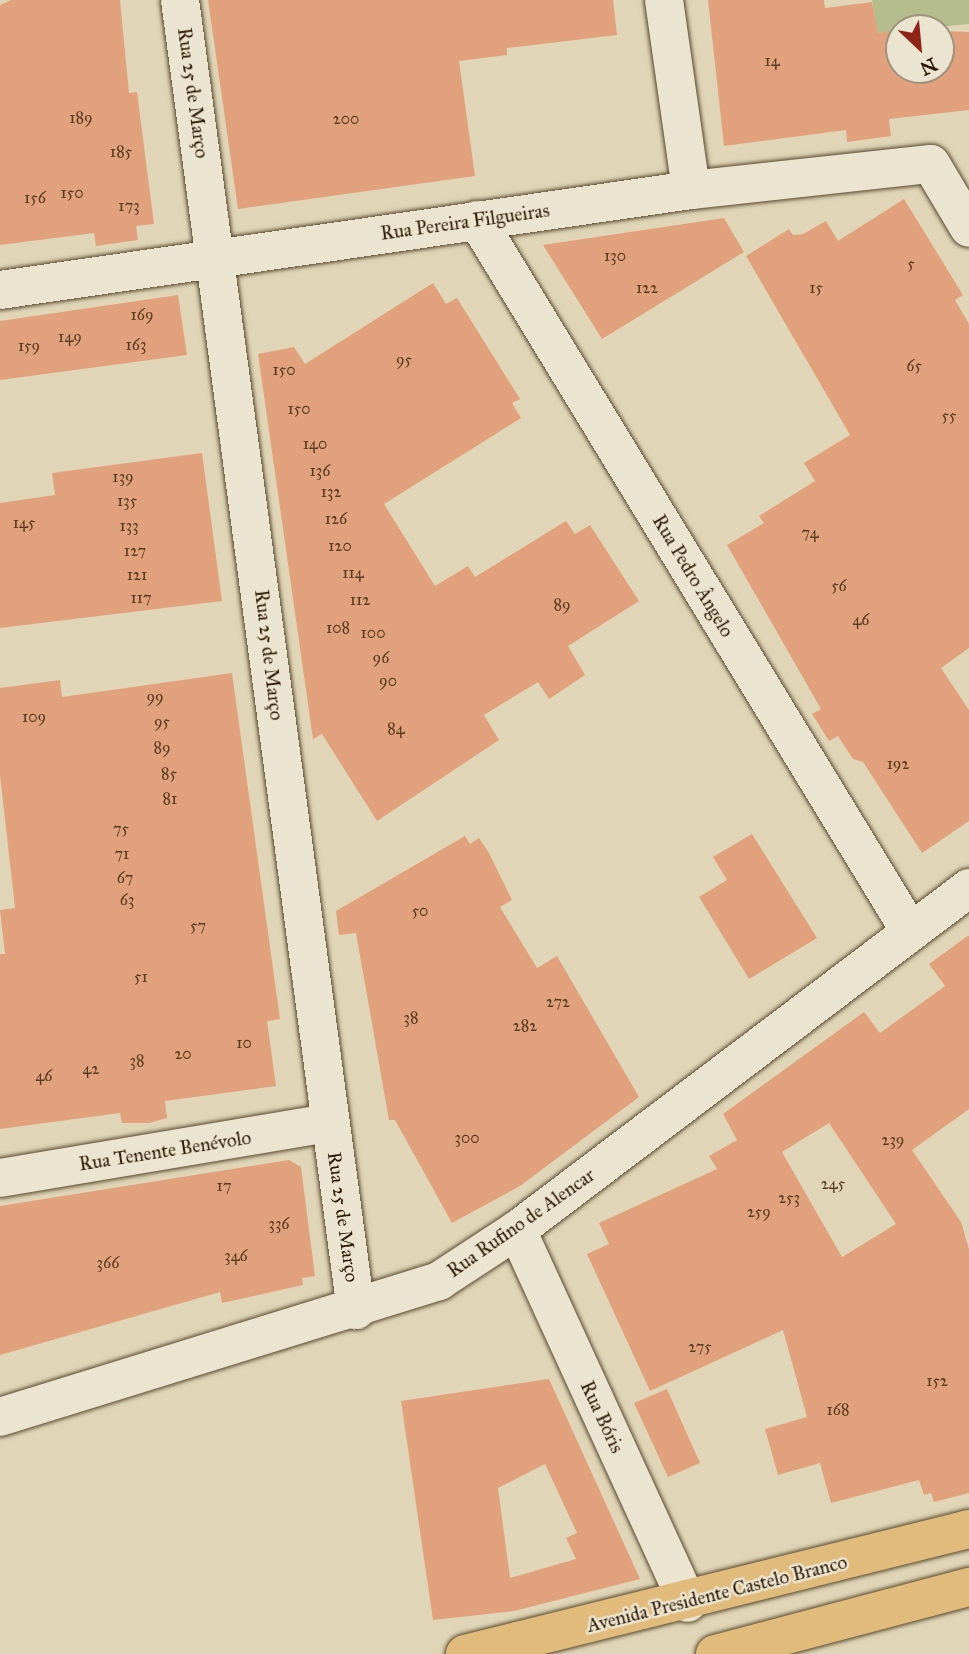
<!DOCTYPE html>
<html>
<head>
<meta charset="utf-8">
<style>
  body { margin:0 }
  #map { position:relative; width:969px; height:1654px; overflow:hidden; background:#e0d6b7; font-family:"IM FELL Great Primer",serif }
  div>[style] { position:absolute }
  [style*='--x'] { left:calc(var(--x)*1px); top:calc(var(--y)*1px); width:calc(var(--w)*1px); rotate:calc(var(--a)*1deg) }
  .green>* { inset:0; background:#b6bd8c }
  .building>* { inset:0; background:#e1a17d }
  .roads { filter:drop-shadow(0 0 2px #58482e) drop-shadow(0 0 2px #58482e) }
  .minor>* { height:38px; margin:-19px; padding:0 19px; transform-origin:19px; border-radius:19px; background:#ebe4d0 }
  .major>* { height:38px; margin:-19px; padding:0 19px; transform-origin:19px; border-radius:19px; background:#e0bb7c }
  span { translate:-50% -50%; white-space:nowrap; text-align:center; line-height:1.15; -webkit-text-stroke:5px #ebe4d0; paint-order:stroke }
  .number-label { font-size:16px; color:#583a1f }
  .number-label span { -webkit-text-stroke-width:0 }
  .street-label { font-size:19px; color:#2b1800 }
  .north { position:absolute; left:885px; top:14px; width:70px; height:70px; box-sizing:border-box; background:#ebe4d0; border:2px solid #9e927d; border-radius:50%; rotate:154deg; font-size:19px; font-weight:700; line-height:28px; text-align:center; color:#2b1800 }
  .north::after { content:''; display:block; margin:auto; width:24px; height:32px; background:#8f2418; clip-path:polygon(50% 0,100% 100%,50% 72%,0 100%) }
</style>
</head>
<body>
<div id="map">
  <div class="green">
    <div style="clip-path:polygon(872px 0,969px 0,969px 24px,877px 33px)"></div>
  </div>
  <div class="building">
    <div style="clip-path:polygon(11px 0,120px 0,129px 93px,137px 92px,154px 224px,136px 226px,138px 240px,96px 246px,94px 233px,0 245px,0 5px)"></div>
    <div style="clip-path:polygon(208px 0,613px 0,617px 35px,507px 48px,507px 55px,459px 61px,475px 176px,238px 209px)"></div>
    <div style="clip-path:polygon(708px 0,824px 0,825px 8px,872px 2px,878px 33px,899px 30px,899px 70px,941px 70px,941px 31px,969px 32px,969px 110px,889px 119px,891px 136px,847px 142px,846px 130px,724px 146px)"></div>
    <div style="clip-path:polygon(904px 199px,963px 295px,955px 300px,969px 324px,969px 648px,941px 668px,969px 710px,969px 821px,922px 853px,863px 762px,853px 759px,838px 736px,829px 741px,812px 714px,821px 709px,727px 545px,764px 523px,759px 516px,815px 481px,804px 463px,850px 435px,746px 256px,789px 229px,793px 235px,803px 234px,826px 221px,838px 241px)"></div>
    <div style="clip-path:polygon(724px 218px,744px 252px,602px 339px,543px 245px)"></div>
    <div style="clip-path:polygon(433px 283px,446px 304px,457px 298px,520px 399px,512px 403px,521px 418px,384px 504px,435px 586px,468px 566px,475px 577px,566px 521px,575px 534px,590px 525px,639px 601px,568px 646px,585px 675px,549px 699px,538px 682px,484px 715px,499px 740px,377px 821px,322px 734px,313px 739px,258px 354px,294px 347px,305px 364px)"></div>
    <div style="clip-path:polygon(178px 295px,187px 355px,0 380px,0 321px)"></div>
    <div style="clip-path:polygon(202px 453px,222px 601px,0 628px,0 503px,55px 495px,52px 473px)"></div>
    <div style="clip-path:polygon(232px 673px,280px 1019px,267px 1021px,276px 1086px,165px 1101px,167px 1118px,149px 1123px,122px 1123px,120px 1113px,0 1129px,0 954px,5px 954px,0 910px,15px 908px,0 775px,0 688px,60px 680px,62px 697px)"></div>
    <div style="clip-path:polygon(752px 834px,817px 938px,749px 979px,699px 897px,727px 880px,713px 857px)"></div>
    <div style="clip-path:polygon(465px 836px,470px 844px,479px 838px,489px 853px,512px 900px,500px 907px,537px 968px,557px 956px,639px 1097px,520px 1186px,452px 1223px,395px 1120px,389px 1120px,356px 933px,339px 935px,336px 911px)"></div>
    <div style="clip-path:polygon(evenodd,969px 935px,969px 1109px,912px 1150px,961px 1222px,969px 1249px,969px 1493px,934px 1502px,931px 1493px,924px 1495px,919px 1480px,831px 1503px,820px 1463px,778px 1475px,765px 1429px,807px 1417px,783px 1330px,650px 1391px,587px 1254px,609px 1244px,599px 1223px,717px 1169px,709px 1156px,737px 1140px,723px 1114px,864px 1012px,880px 1033px,945px 986px,929px 964px,969px 935px,829px 1123px,896px 1224px,842px 1257px,782px 1152px,829px 1123px)"></div>
    <div style="clip-path:polygon(289px 1160px,301px 1167px,315px 1276px,302px 1278px,303px 1285px,222px 1303px,220px 1292px,0 1355px,0 1206px)"></div>
    <div style="clip-path:polygon(evenodd,549px 1379px,640px 1579px,514px 1611px,433px 1620px,401px 1401px,549px 1379px,545px 1464px,577px 1533px,566px 1538px,576px 1559px,510px 1578px,498px 1488px,545px 1464px)"></div>
    <div style="clip-path:polygon(667px 1389px,700px 1463px,668px 1477px,634px 1403px)"></div>
  </div>
  <div class="roads">
    <div class="minor">
      <div style="--x:180;--y:0;--w:1322;--a:82.35"></div>
      <div style="--x:664;--y:0;--w:192;--a:81.9"></div>
      <div style="--x:477;--y:220;--w:832;--a:58.66"></div>
      <div style="--x:0;--y:290;--w:698;--a:-8.23"></div>
      <div style="--x:691;--y:190;--w:241;--a:-6.2"></div>
      <div style="--x:931;--y:164;--w:74;--a:59.3"></div>
      <div style="--x:0;--y:1178;--w:335;--a:-9.5"></div>
      <div style="--x:517;--y:1230;--w:410;--a:65.4"></div>
      <div style="--x:0;--y:1417;--w:460;--a:-17.2"></div>
      <div style="--x:439;--y:1281;--w:93;--a:-33.2"></div>
      <div style="--x:517;--y:1230;--w:567;--a:-37.11"></div>
    </div>
    <div class="major">
      <div style="--x:465;--y:1654;--w:519;--a:-13.93"></div>
      <div style="--x:715;--y:1654;--w:263;--a:-14.8"></div>
    </div>
  </div>
  <div class="number-label">
    <span style="left:772px;top:61px">14</span>
    <span style="left:81px;top:118px">189</span>
    <span style="left:346px;top:119px">200</span>
    <span style="left:121px;top:152px">185</span>
    <span style="left:72px;top:193px">150</span>
    <span style="left:35px;top:198px">156</span>
    <span style="left:129px;top:206px">173</span>
    <span style="left:615px;top:256px">130</span>
    <span style="left:911px;top:264px">5</span>
    <span style="left:647px;top:288px">122</span>
    <span style="left:816px;top:288px">15</span>
    <span style="left:142px;top:315px">169</span>
    <span style="left:70px;top:337px">149</span>
    <span style="left:136px;top:345px">163</span>
    <span style="left:29px;top:346px">159</span>
    <span style="left:404px;top:360px">95</span>
    <span style="left:914px;top:366px">65</span>
    <span style="left:284px;top:370px">150</span>
    <span style="left:299px;top:409px">150</span>
    <span style="left:949px;top:416px">55</span>
    <span style="left:315px;top:444px">140</span>
    <span style="left:320px;top:471px">136</span>
    <span style="left:123px;top:477px">139</span>
    <span style="left:331px;top:492px">132</span>
    <span style="left:127px;top:501px">135</span>
    <span style="left:336px;top:519px">126</span>
    <span style="left:24px;top:523px">145</span>
    <span style="left:129px;top:526px">133</span>
    <span style="left:810px;top:533px">74</span>
    <span style="left:340px;top:546px">120</span>
    <span style="left:135px;top:551px">127</span>
    <span style="left:353px;top:573px">114</span>
    <span style="left:137px;top:575px">121</span>
    <span style="left:839px;top:586px">56</span>
    <span style="left:141px;top:598px">117</span>
    <span style="left:360px;top:600px">112</span>
    <span style="left:562px;top:605px">89</span>
    <span style="left:861px;top:620px">46</span>
    <span style="left:338px;top:628px">108</span>
    <span style="left:373px;top:633px">100</span>
    <span style="left:381px;top:658px">96</span>
    <span style="left:388px;top:681px">90</span>
    <span style="left:155px;top:697px">99</span>
    <span style="left:34px;top:717px">109</span>
    <span style="left:162px;top:722px">95</span>
    <span style="left:396px;top:729px">84</span>
    <span style="left:162px;top:748px">89</span>
    <span style="left:898px;top:764px">192</span>
    <span style="left:169px;top:774px">85</span>
    <span style="left:170px;top:799px">81</span>
    <span style="left:121px;top:829px">75</span>
    <span style="left:122px;top:854px">71</span>
    <span style="left:125px;top:878px">67</span>
    <span style="left:127px;top:900px">63</span>
    <span style="left:420px;top:911px">50</span>
    <span style="left:198px;top:926px">57</span>
    <span style="left:141px;top:977px">51</span>
    <span style="left:558px;top:1002px">272</span>
    <span style="left:411px;top:1018px">38</span>
    <span style="left:525px;top:1026px">282</span>
    <span style="left:244px;top:1043px">10</span>
    <span style="left:183px;top:1054px">20</span>
    <span style="left:137px;top:1061px">38</span>
    <span style="left:91px;top:1069px">42</span>
    <span style="left:44px;top:1076px">46</span>
    <span style="left:467px;top:1138px">300</span>
    <span style="left:893px;top:1140px">239</span>
    <span style="left:833px;top:1184px">245</span>
    <span style="left:224px;top:1186px">17</span>
    <span style="left:789px;top:1198px">253</span>
    <span style="left:759px;top:1212px">259</span>
    <span style="left:279px;top:1224px">336</span>
    <span style="left:236px;top:1256px">346</span>
    <span style="left:108px;top:1263px">366</span>
    <span style="left:700px;top:1347px">275</span>
    <span style="left:937px;top:1381px">152</span>
    <span style="left:838px;top:1410px">168</span>
  </div>
  <div class="street-label">
    <span style="left:193px;top:93px;rotate:82deg">Rua 25 de Março</span>
    <span style="left:465px;top:222px;rotate:-8deg">Rua Pereira Filgueiras</span>
    <span style="left:693px;top:576px;rotate:59deg">Rua Pedro Ângelo</span>
    <span style="left:269px;top:655px;rotate:83deg">Rua 25 de Março</span>
    <span style="left:165px;top:1151px;rotate:-9deg">Rua Tenente Benévolo</span>
    <span style="left:343px;top:1217px;rotate:82deg">Rua 25 de Março</span>
    <span style="left:521px;top:1223px;rotate:-35deg">Rua Rufino de Alencar</span>
    <span style="left:602px;top:1417px;rotate:65deg">Rua Bóris</span>
    <span style="left:717px;top:1594px;rotate:-14deg">Avenida Presidente Castelo Branco</span>
  </div>
  <div class="north">N</div>
</div>
</body>
</html>
